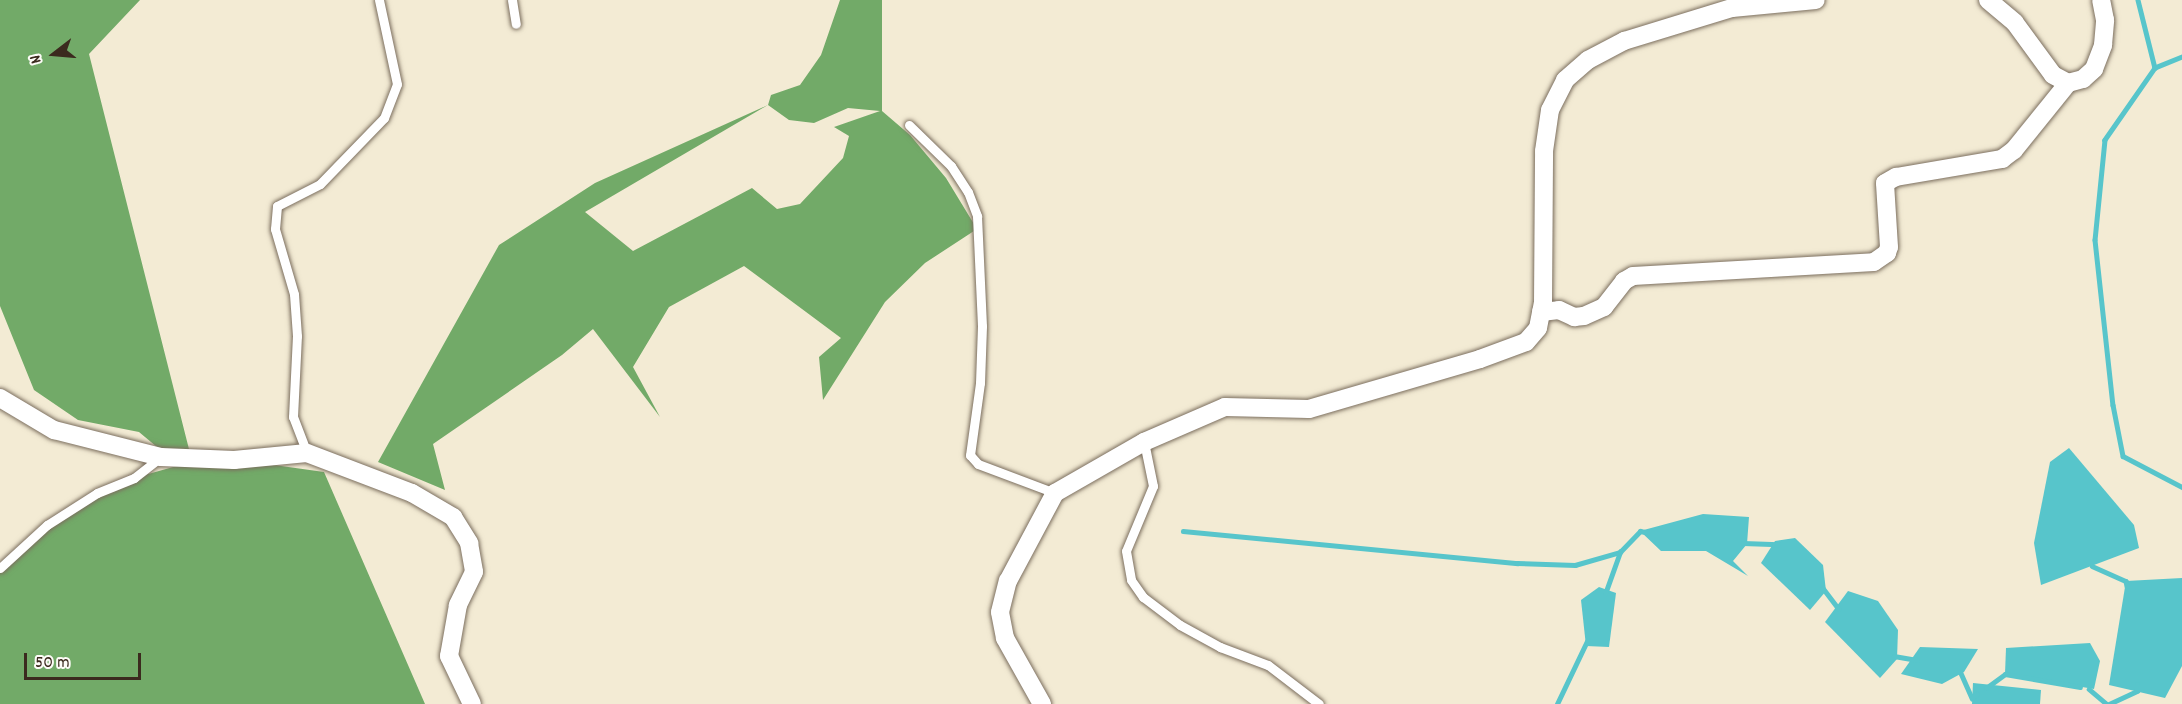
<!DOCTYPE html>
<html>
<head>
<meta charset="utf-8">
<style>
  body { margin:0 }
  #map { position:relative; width:2182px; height:704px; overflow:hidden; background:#f3ebd4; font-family:Dekko,sans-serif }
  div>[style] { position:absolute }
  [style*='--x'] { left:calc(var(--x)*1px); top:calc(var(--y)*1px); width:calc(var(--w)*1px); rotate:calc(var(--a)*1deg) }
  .forest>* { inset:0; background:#72aa68 }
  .water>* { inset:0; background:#57c5cb }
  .stream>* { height:4.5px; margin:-2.25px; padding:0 2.25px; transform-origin:2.25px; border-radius:2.25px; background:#57c5cb }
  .roads { filter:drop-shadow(0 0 2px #7b6e5e) drop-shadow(0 0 2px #7b6e5e) }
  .lane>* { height:9px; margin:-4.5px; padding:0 4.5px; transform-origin:4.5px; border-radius:4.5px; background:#fff }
  .street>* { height:18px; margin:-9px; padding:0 9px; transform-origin:9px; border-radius:9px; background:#fff }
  span { translate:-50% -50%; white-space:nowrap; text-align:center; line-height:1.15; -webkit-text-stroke:5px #fdfcf7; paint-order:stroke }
  .north { position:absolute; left:24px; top:24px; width:60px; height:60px; -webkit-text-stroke:4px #fdfcf7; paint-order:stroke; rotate:254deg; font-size:16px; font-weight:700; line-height:24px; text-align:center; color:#3b2a1e }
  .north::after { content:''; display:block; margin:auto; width:21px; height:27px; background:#3b2a1e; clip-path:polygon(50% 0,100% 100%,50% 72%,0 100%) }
  .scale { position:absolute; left:24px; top:653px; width:117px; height:27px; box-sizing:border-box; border:3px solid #3b2a1e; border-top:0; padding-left:8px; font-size:18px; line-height:21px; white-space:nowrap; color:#3b2a1e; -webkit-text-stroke:4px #fdfcf7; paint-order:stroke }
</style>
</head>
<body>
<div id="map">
  <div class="forest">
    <div style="clip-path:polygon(0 0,140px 0,89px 54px,192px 461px,222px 467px,274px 465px,324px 472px,425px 704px,0 704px,0 568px,47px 525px,134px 478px,191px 462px,157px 447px,139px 432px,78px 420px,34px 390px,0 306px)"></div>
    <div style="clip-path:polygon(evenodd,840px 0,882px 0,882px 111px,910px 135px,946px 178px,977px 229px,925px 263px,885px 302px,823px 400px,819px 357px,841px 338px,744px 266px,669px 307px,633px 367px,660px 417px,593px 329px,562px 355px,433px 444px,445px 490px,378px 462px,499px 245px,595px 183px,768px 105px,771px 95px,800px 85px,821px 55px,840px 0,768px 105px,789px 120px,814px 123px,848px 108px,880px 111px,834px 127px,849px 136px,843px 158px,800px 204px,777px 209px,752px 188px,633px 251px,585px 212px,768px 105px)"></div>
  </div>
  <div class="water">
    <div style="clip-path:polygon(2069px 448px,2134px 525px,2139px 548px,2041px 585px,2034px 543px,2050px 462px)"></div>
    <div style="clip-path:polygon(1703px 514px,1749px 517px,1747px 544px,1733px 561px,1748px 576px,1706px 551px,1661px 551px,1640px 531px)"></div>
    <div style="clip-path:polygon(1795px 538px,1823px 565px,1826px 591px,1810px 610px,1761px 563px,1775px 541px)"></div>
    <div style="clip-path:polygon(2182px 578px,2182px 666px,2165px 698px,2109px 685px,2126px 581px)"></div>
    <div style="clip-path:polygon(1599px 587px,1616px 593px,1609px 647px,1586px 646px,1581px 600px)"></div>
    <div style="clip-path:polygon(1848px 591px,1878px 601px,1898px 630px,1897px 659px,1880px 678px,1825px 622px)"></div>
    <div style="clip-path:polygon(2090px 643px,2100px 661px,2094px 689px,2005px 674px,2006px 648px)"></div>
    <div style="clip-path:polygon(1920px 647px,1978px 649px,1964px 672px,1942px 684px,1901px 674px)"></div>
    <div style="clip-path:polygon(1973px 683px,2041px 690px,2040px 704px,1972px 704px)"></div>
  </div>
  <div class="stream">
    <div style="--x:2138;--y:0;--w:70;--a:76"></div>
    <div style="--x:2182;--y:57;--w:29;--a:158"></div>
    <div style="--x:2155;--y:68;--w:88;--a:124.8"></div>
    <div style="--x:2105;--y:140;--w:100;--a:95.7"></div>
    <div style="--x:2095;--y:240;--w:166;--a:83.8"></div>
    <div style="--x:2113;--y:405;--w:52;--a:78.9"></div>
    <div style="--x:2123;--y:456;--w:67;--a:27.7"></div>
    <div style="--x:1183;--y:531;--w:336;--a:5.5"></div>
    <div style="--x:1517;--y:563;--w:58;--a:2"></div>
    <div style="--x:1575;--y:565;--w:47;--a:-16.1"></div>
    <div style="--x:1743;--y:543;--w:35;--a:2"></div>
    <div style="--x:2092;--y:566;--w:37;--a:24"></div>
    <div style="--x:2126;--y:581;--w:5;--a:79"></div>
    <div style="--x:1823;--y:588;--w:26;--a:53"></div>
    <div style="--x:1605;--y:594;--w:45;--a:-70.3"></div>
    <div style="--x:1620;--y:552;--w:29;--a:-46"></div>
    <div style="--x:1640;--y:531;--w:5;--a:11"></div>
    <div style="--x:1894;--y:656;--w:23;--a:10"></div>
    <div style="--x:1960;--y:671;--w:30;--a:66"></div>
    <div style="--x:1972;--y:698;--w:6;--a:-39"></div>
    <div style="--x:1986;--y:688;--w:24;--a:-36"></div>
    <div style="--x:2005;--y:674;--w:76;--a:9.8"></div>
    <div style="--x:2089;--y:689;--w:23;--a:40"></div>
    <div style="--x:1557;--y:704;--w:70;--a:-64.5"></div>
    <div style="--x:2109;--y:704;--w:31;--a:-25"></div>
    <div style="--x:2137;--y:691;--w:6;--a:-90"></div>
  </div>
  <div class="roads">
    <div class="lane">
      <div style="--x:512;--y:0;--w:24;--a:81"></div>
      <div style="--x:909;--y:125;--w:59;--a:44.3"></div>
      <div style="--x:951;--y:166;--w:31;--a:57"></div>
      <div style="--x:968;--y:192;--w:26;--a:69"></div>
      <div style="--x:977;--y:216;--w:110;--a:87.4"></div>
      <div style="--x:982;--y:326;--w:57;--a:92"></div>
      <div style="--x:980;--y:383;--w:73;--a:97.9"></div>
      <div style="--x:970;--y:455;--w:12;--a:48"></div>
      <div style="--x:978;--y:464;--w:82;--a:20.6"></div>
      <div style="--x:1144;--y:442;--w:45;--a:78.4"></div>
      <div style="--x:1153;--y:486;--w:70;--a:112.6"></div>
      <div style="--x:1126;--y:551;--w:29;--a:80"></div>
      <div style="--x:1131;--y:580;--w:21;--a:55"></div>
      <div style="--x:1143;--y:597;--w:46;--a:37.1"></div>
      <div style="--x:1180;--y:625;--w:46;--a:28.8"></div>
      <div style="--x:1220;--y:647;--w:51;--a:20.6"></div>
      <div style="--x:1268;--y:665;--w:64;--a:37.4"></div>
      <div style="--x:307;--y:453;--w:39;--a:-111"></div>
      <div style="--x:293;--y:417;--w:81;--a:-87.2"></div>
      <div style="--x:297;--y:336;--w:42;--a:-94.1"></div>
      <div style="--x:294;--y:294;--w:68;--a:-106.3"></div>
      <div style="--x:275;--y:229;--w:23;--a:-85"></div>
      <div style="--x:277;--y:206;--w:48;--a:-27.1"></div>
      <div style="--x:320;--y:184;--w:92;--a:-45.9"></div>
      <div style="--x:384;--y:118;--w:36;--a:-69"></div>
      <div style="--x:397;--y:84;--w:86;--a:-102.1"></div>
      <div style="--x:0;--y:568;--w:64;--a:-42.5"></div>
      <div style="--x:47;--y:525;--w:59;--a:-32.6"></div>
      <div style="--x:97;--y:493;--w:40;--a:-22"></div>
      <div style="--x:134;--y:478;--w:34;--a:-38"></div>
    </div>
    <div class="street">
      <div style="--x:1988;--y:0;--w:35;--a:40"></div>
      <div style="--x:2015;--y:23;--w:64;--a:53.8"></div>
      <div style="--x:2053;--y:75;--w:17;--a:28"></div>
      <div style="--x:2068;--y:83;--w:16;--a:-15"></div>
      <div style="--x:2083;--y:79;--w:15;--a:-42"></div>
      <div style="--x:2094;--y:69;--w:26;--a:-69"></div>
      <div style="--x:2103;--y:45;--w:25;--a:-85"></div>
      <div style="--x:2105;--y:20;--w:20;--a:-101"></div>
      <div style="--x:1541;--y:312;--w:18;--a:-6"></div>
      <div style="--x:1559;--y:310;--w:17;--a:25"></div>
      <div style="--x:1574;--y:317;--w:10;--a:-6"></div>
      <div style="--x:1584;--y:316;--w:22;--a:-24"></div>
      <div style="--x:1604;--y:307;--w:33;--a:-52"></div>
      <div style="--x:1624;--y:281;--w:10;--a:-29"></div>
      <div style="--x:1633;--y:276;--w:241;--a:-3.3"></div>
      <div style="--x:1874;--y:262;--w:16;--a:-35"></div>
      <div style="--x:1887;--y:253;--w:6;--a:-72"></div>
      <div style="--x:1889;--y:247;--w:64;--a:-93.6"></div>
      <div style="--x:1885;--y:183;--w:13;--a:-29"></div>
      <div style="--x:1896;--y:177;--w:108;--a:-9.6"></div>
      <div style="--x:2002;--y:159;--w:15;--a:-37"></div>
      <div style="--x:2014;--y:150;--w:86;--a:-51.1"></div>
      <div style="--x:0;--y:398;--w:63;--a:30.7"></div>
      <div style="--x:54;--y:430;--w:110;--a:14.2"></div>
      <div style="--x:161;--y:457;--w:73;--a:2.4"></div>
      <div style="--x:234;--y:460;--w:73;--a:-5.5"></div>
      <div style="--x:307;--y:453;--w:112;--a:20.9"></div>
      <div style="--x:412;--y:493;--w:48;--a:30.3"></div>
      <div style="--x:453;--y:517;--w:31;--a:58"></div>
      <div style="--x:469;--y:543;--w:29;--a:80"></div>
      <div style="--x:474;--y:572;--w:37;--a:116"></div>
      <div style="--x:458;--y:605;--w:52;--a:100"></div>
      <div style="--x:449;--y:656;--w:53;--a:64.4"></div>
      <div style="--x:1042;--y:704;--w:76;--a:-119.3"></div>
      <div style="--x:1005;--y:638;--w:26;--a:-101"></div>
      <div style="--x:1000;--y:612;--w:32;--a:-76"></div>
      <div style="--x:1008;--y:581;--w:100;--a:-61.9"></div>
      <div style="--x:1055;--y:493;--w:103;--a:-29.8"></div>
      <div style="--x:1144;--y:442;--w:88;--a:-23.4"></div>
      <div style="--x:1225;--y:407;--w:84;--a:1.4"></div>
      <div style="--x:1309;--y:409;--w:178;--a:-16.3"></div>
      <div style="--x:1480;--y:359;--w:49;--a:-20.3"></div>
      <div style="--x:1526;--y:342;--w:18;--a:-49"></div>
      <div style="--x:1538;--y:328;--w:25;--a:-79"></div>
      <div style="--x:1543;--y:303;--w:152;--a:-89.6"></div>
      <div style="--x:1544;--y:151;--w:41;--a:-81.7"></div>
      <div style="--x:1550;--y:110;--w:34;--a:-63"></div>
      <div style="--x:1565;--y:80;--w:30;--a:-41"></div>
      <div style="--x:1588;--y:60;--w:41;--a:-27.8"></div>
      <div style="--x:1624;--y:41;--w:113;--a:-17"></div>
      <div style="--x:1732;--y:8;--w:84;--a:-5.4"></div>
    </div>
  </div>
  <div class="north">N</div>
  <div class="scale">50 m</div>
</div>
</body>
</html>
